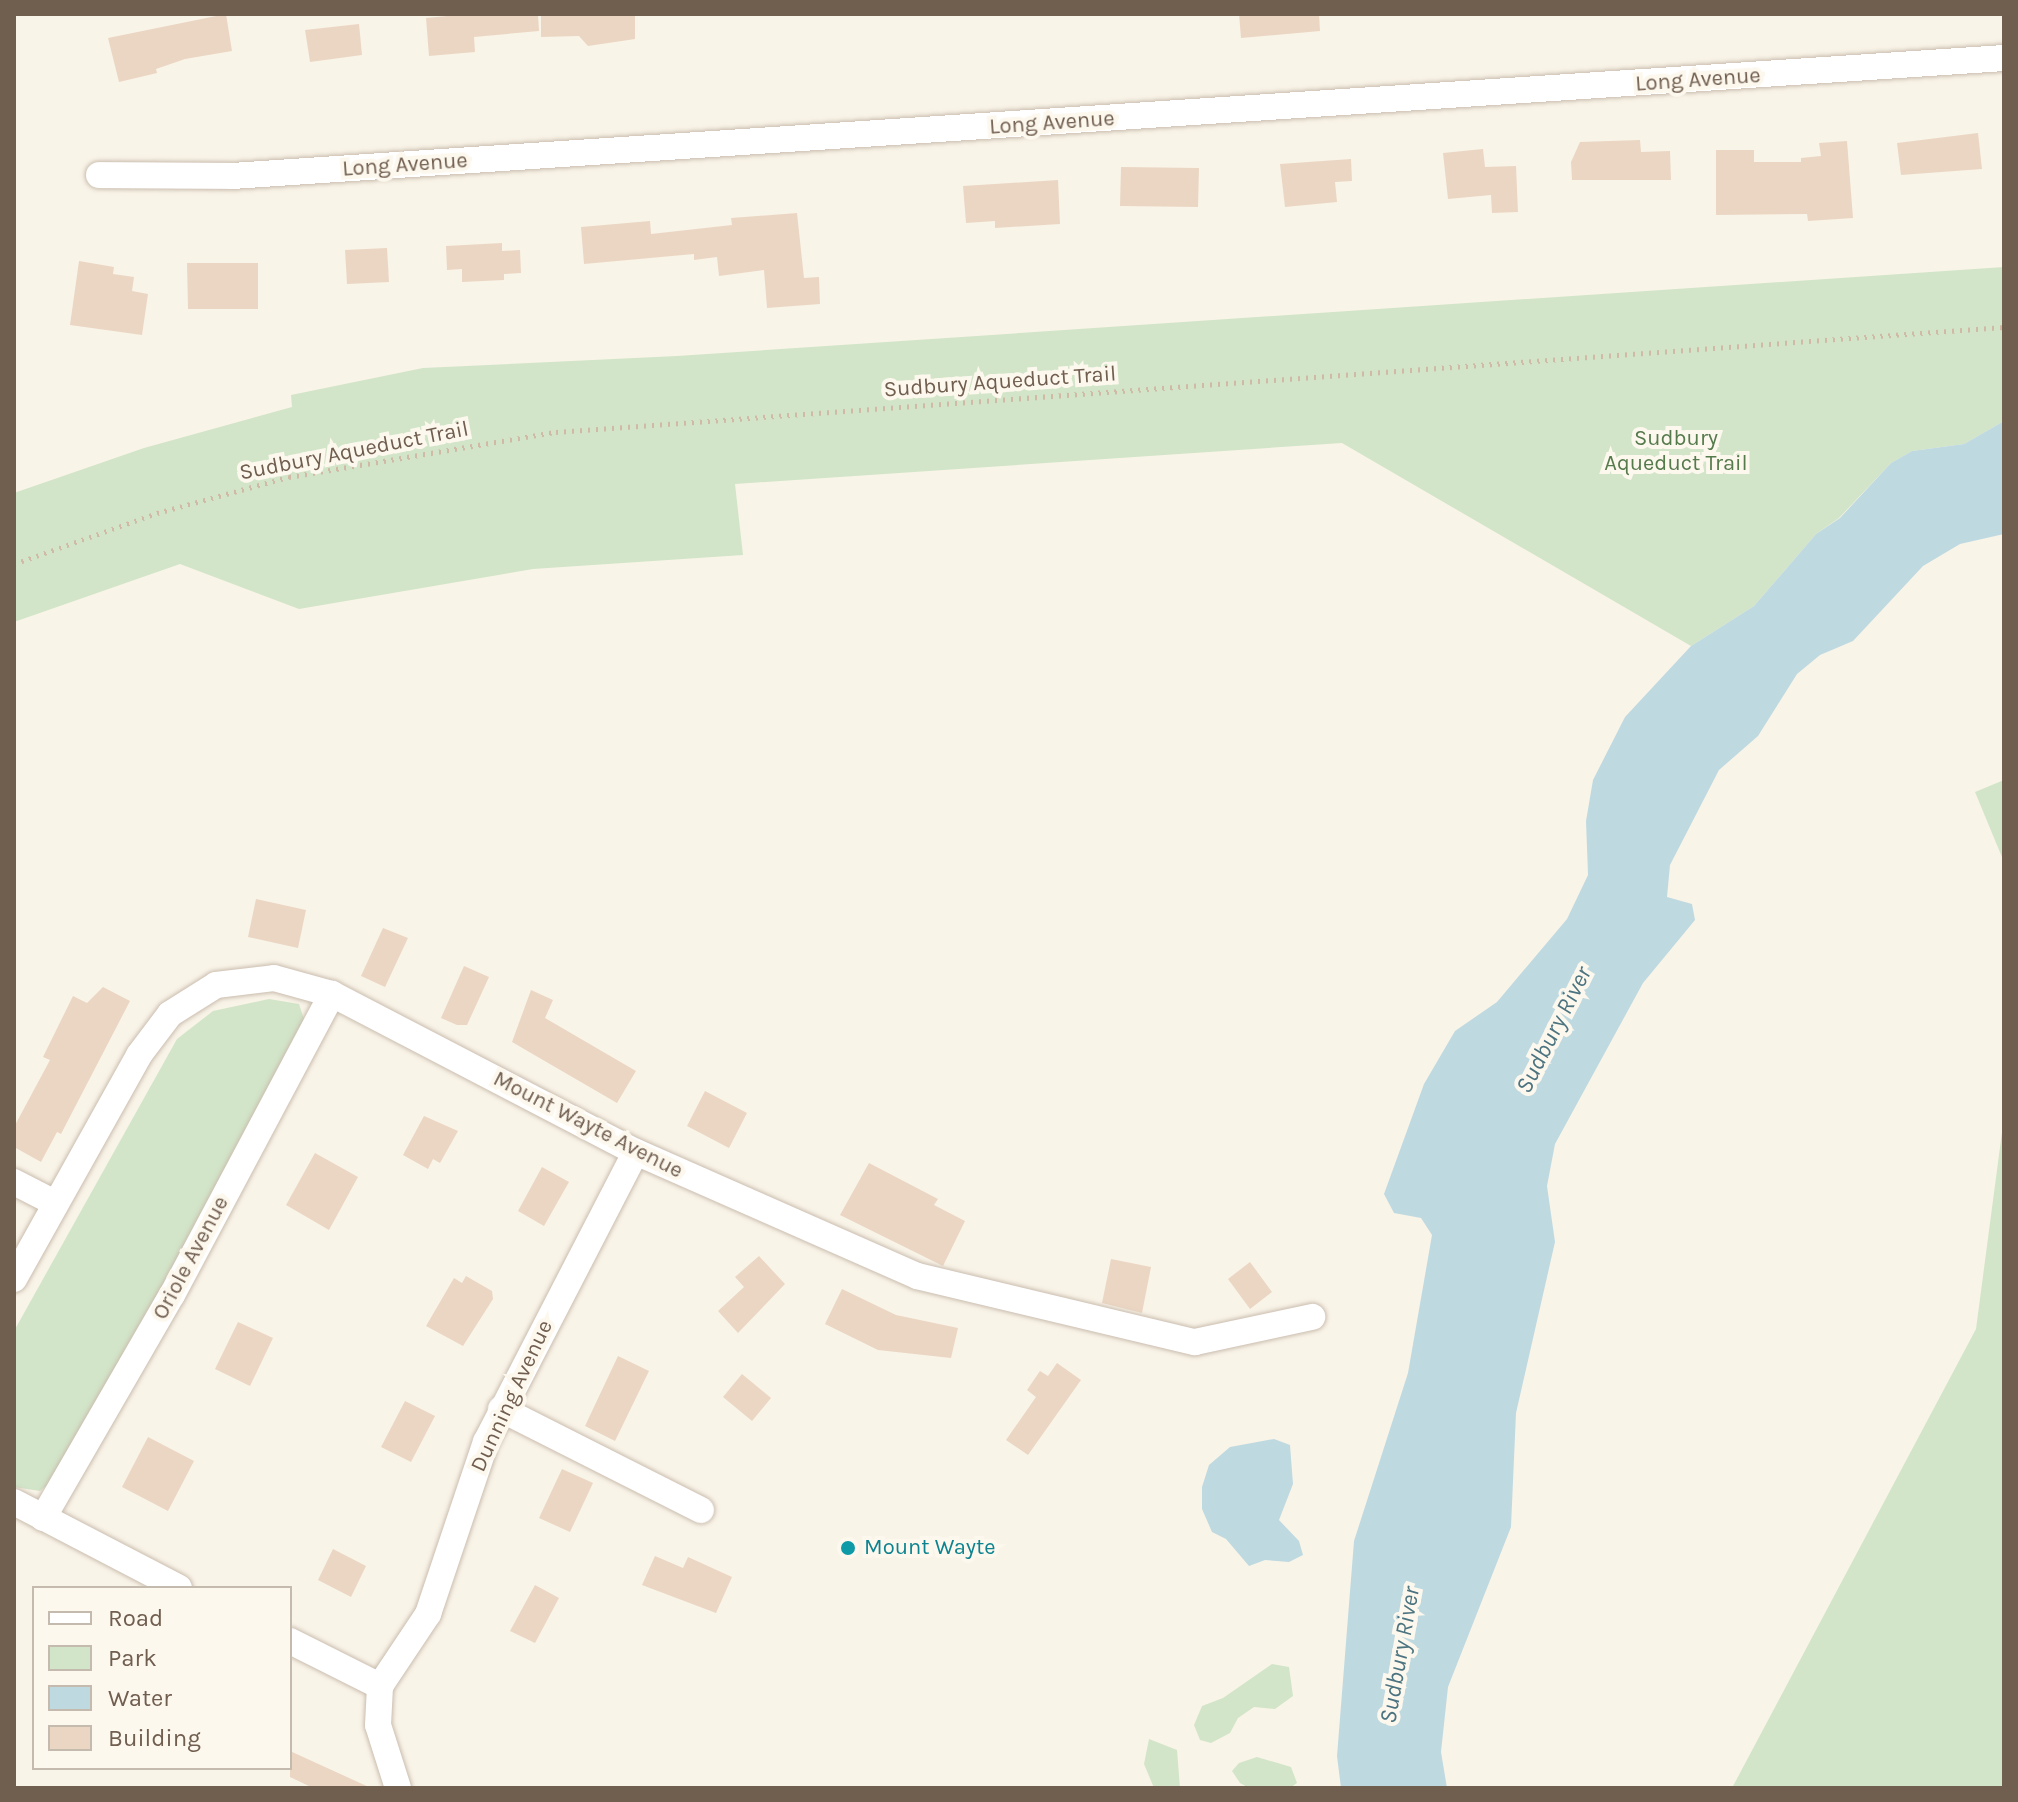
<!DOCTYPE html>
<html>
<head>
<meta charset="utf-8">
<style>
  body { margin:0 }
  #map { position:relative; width:2018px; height:1802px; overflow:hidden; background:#f9f4e8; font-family:Karla,sans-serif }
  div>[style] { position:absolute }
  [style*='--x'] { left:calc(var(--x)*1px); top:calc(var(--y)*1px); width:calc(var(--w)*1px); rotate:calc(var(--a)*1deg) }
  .green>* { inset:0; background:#d2e5c8 }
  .water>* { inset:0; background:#bfd9e1 }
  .building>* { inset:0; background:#ebd6c3 }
  .path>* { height:5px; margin-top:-2.5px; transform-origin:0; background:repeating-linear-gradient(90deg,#d0baa6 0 2px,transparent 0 8px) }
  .roads { filter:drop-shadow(0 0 2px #cabdaf) drop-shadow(0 0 2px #cabdaf) }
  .minor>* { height:26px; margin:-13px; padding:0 13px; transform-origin:13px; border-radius:13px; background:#fff }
  .dots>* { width:22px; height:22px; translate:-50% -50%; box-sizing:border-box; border:4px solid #fdf8ee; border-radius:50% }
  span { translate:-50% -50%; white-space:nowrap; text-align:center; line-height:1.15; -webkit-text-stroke:8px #fdf8ee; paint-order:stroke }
  .street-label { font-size:22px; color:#705e4f }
  .park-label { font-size:22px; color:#557a4c }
  .culture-label { font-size:22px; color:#0d838f }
  .left { translate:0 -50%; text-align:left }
  .water-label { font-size:24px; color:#4c7480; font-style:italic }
  .frame { position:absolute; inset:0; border:16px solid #705e4f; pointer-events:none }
  .legend { position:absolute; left:32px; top:1586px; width:260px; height:184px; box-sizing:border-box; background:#fdf8ee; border:2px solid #c5baae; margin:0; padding:10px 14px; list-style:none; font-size:24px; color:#705e4f }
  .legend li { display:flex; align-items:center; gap:16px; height:40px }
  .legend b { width:40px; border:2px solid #c5baae }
</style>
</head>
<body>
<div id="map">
  <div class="green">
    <div style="clip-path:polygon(2004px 267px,2004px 421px,1964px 444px,1912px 451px,1891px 463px,1839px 518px,1816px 534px,1754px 606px,1691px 646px,1342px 443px,735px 484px,743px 555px,533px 569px,299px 609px,180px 564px,14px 622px,14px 493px,144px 448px,292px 407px,291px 395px,423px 368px,677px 356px)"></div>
    <div style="clip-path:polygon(2004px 780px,2004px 862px,1975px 792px)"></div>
    <div style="clip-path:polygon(269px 999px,299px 1004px,306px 1025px,57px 1477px,40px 1491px,14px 1487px,14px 1331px,177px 1039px,213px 1011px)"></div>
    <div style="clip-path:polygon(2004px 1117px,2004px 1788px,1732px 1788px,1976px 1329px)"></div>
    <div style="clip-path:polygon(1272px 1664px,1289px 1667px,1293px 1696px,1275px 1709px,1254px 1707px,1238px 1718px,1230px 1733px,1211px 1743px,1200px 1740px,1194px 1725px,1202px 1706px,1223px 1698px)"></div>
    <div style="clip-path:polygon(1149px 1739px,1177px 1750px,1180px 1788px,1154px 1788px,1144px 1764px)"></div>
    <div style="clip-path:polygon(1257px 1757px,1291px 1767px,1297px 1783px,1290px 1788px,1249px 1788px,1240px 1783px,1232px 1771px,1239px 1763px)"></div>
  </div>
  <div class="water">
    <div style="clip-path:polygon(2004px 421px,2004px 534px,1960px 544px,1923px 566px,1853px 641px,1820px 655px,1797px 674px,1758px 736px,1719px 770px,1670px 865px,1667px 897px,1692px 904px,1695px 920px,1643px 983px,1555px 1144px,1547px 1186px,1555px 1242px,1516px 1413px,1511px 1527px,1448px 1687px,1441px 1752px,1447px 1788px,1341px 1788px,1337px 1756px,1354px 1541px,1408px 1373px,1432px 1235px,1421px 1218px,1394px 1213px,1384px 1194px,1424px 1084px,1455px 1031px,1497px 1002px,1567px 919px,1588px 875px,1586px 821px,1593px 780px,1625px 717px,1691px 646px,1754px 606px,1816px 534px,1840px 518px,1891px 463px,1912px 451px,1964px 444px)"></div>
    <div style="clip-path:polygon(1274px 1439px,1290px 1445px,1293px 1484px,1279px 1520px,1299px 1541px,1303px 1555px,1289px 1562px,1265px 1560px,1249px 1566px,1226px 1539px,1212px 1532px,1202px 1509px,1202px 1487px,1209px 1465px,1230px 1447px)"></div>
  </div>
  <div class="building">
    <div style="clip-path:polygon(226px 14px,232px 51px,185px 59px,156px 69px,157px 73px,119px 82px,108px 38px)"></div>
    <div style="clip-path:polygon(469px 14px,538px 14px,539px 31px,474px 37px,475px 52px,429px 56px,426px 18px)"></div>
    <div style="clip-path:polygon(541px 14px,635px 14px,635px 39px,588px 46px,579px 36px,541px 37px)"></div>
    <div style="clip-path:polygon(1239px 14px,1319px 14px,1320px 31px,1241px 38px)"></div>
    <div style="clip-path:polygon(359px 24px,362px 55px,310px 62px,305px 30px)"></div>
    <div style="clip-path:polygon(1978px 133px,1982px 169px,1901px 175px,1897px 143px)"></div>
    <div style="clip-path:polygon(1640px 140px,1641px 152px,1670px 151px,1671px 180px,1572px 180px,1571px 162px,1580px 142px)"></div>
    <div style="clip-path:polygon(1847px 141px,1853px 218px,1808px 221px,1807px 214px,1716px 215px,1716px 150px,1754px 150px,1754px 162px,1801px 162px,1801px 158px,1821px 156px,1819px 143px)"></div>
    <div style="clip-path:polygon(1483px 149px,1485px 167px,1516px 166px,1518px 212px,1492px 213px,1491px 195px,1448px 199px,1443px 153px)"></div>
    <div style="clip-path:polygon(1351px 159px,1352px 181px,1335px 182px,1337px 202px,1285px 207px,1280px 164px)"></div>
    <div style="clip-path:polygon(1121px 167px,1199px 168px,1198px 207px,1120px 206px)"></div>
    <div style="clip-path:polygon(1058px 180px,1060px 224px,995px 228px,995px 221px,966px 223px,963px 186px)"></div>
    <div style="clip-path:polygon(797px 213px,804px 278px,819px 277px,820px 304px,767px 308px,764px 270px,719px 276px,717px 257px,694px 260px,694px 254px,584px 264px,581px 227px,650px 221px,651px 234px,732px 225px,731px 218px)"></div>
    <div style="clip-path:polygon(502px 243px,502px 251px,520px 250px,521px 273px,504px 274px,504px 280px,462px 282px,462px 269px,447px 270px,446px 246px)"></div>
    <div style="clip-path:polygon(387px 248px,389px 282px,347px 284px,345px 250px)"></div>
    <div style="clip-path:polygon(79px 261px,114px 267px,113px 274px,134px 277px,132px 291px,148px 294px,142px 335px,70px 325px)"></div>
    <div style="clip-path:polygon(187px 263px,258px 263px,258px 309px,188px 309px)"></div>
    <div style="clip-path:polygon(256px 899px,306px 910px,298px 948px,248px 937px)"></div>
    <div style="clip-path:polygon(383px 928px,408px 938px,385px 987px,361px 976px)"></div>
    <div style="clip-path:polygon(464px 966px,489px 977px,467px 1025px,457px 1025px,441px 1018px)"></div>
    <div style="clip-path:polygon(103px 987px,130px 1001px,61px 1134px,57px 1132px,41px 1162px,14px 1147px,14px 1127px,50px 1060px,43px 1057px,73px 996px,87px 1003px)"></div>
    <div style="clip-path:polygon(531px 990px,553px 1000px,545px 1018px,636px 1071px,617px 1103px,512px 1042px)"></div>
    <div style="clip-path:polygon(705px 1091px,747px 1113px,729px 1148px,687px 1126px)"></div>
    <div style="clip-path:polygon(424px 1116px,458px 1131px,440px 1163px,433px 1159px,428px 1169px,403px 1155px)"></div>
    <div style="clip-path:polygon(315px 1153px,358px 1177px,329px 1230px,286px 1205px)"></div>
    <div style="clip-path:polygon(869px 1163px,938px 1199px,934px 1205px,965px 1221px,943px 1266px,840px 1215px)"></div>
    <div style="clip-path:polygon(542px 1167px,569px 1182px,544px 1226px,518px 1211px)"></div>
    <div style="clip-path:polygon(759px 1256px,785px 1284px,738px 1333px,718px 1311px,744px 1287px,735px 1277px)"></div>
    <div style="clip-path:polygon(1111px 1259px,1151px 1267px,1142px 1313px,1102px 1303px)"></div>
    <div style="clip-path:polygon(1250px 1262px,1272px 1292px,1250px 1309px,1228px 1279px)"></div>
    <div style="clip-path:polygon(466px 1276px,492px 1291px,493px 1299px,463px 1346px,426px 1326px,454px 1278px,462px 1283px)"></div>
    <div style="clip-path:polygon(842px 1289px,896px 1315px,958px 1328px,951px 1358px,878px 1350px,825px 1324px)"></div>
    <div style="clip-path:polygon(238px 1322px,273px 1338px,250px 1386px,215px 1369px)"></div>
    <div style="clip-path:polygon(618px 1356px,649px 1371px,615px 1441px,585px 1426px)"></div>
    <div style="clip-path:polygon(1057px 1363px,1081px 1380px,1028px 1455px,1006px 1440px,1036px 1397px,1027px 1390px,1040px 1371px,1048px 1376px)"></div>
    <div style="clip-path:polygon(742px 1374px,771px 1398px,752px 1421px,723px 1397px)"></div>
    <div style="clip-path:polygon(405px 1401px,435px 1416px,411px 1462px,381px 1447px)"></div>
    <div style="clip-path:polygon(148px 1437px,194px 1461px,168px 1511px,122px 1487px)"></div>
    <div style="clip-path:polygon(562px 1469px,593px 1483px,570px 1532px,539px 1518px)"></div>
    <div style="clip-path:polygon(333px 1549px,366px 1566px,351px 1597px,318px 1580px)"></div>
    <div style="clip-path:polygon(655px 1556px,683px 1568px,688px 1557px,732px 1577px,716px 1613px,642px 1585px)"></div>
    <div style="clip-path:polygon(535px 1585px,559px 1598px,535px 1643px,510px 1631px)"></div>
    <div style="clip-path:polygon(290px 1751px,371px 1788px,313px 1788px,290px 1777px)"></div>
  </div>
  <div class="path">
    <div style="--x:14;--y:564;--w:152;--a:-19.6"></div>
    <div style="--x:157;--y:513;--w:137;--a:-15.3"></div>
    <div style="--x:289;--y:477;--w:271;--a:-9.6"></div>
    <div style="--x:556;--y:432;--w:1452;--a:-4.15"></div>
  </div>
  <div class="roads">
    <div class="minor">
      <div style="--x:99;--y:175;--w:133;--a:0.4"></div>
      <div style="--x:232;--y:176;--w:1776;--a:-3.81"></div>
      <div style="--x:14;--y:1182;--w:46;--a:27.1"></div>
      <div style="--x:14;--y:1279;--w:257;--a:-60.8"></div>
      <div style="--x:139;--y:1055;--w:51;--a:-52.9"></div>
      <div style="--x:170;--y:1014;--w:54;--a:-32.2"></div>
      <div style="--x:216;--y:985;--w:58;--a:-6.9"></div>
      <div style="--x:274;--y:978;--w:60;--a:15.4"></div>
      <div style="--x:332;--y:994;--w:343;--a:27.5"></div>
      <div style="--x:636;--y:1152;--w:307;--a:23.8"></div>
      <div style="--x:917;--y:1276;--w:286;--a:13.4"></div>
      <div style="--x:1195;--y:1342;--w:120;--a:-12.1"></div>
      <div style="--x:501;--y:1409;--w:224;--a:26.8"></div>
      <div style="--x:14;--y:1502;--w:186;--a:27.5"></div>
      <div style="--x:43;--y:1518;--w:258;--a:-60"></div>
      <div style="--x:172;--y:1295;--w:341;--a:-62"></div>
      <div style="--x:290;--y:1641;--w:101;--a:26.6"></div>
      <div style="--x:398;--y:1788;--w:66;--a:-107.6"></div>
      <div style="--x:378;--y:1725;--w:39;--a:-87"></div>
      <div style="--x:380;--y:1686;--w:87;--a:-56.3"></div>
      <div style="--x:428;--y:1614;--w:182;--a:-71.4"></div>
      <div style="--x:486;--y:1442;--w:326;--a:-62.7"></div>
    </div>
  </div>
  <div class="dots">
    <div style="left:848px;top:1548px;background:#0f9aa8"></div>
  </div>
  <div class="street-label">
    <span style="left:1698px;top:80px;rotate:-4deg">Long Avenue</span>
    <span style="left:1052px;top:123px;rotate:-4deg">Long Avenue</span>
    <span style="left:405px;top:165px;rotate:-4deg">Long Avenue</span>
    <span style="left:1000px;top:382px;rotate:-4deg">Sudbury Aqueduct Trail</span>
    <span style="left:354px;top:451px;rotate:-11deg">Sudbury Aqueduct Trail</span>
    <span style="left:588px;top:1125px;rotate:27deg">Mount Wayte Avenue</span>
    <span style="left:191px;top:1258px;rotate:-62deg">Oriole Avenue</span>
    <span style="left:512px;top:1396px;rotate:-65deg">Dunning Avenue</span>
  </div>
  <div class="park-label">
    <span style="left:1676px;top:451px">Sudbury<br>Aqueduct Trail</span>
  </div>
  <div class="culture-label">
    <span class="left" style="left:864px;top:1548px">Mount Wayte</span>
  </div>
  <div class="water-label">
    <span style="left:1554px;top:1030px;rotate:-63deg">Sudbury River</span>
    <span style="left:1400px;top:1655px;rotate:-80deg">Sudbury River</span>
  </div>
  <div class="frame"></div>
  <ul class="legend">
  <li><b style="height:10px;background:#fff"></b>Road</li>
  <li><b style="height:22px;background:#d2e5c8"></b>Park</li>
  <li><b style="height:22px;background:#bfd9e1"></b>Water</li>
  <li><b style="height:22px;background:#ebd6c3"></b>Building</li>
  </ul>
</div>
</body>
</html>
